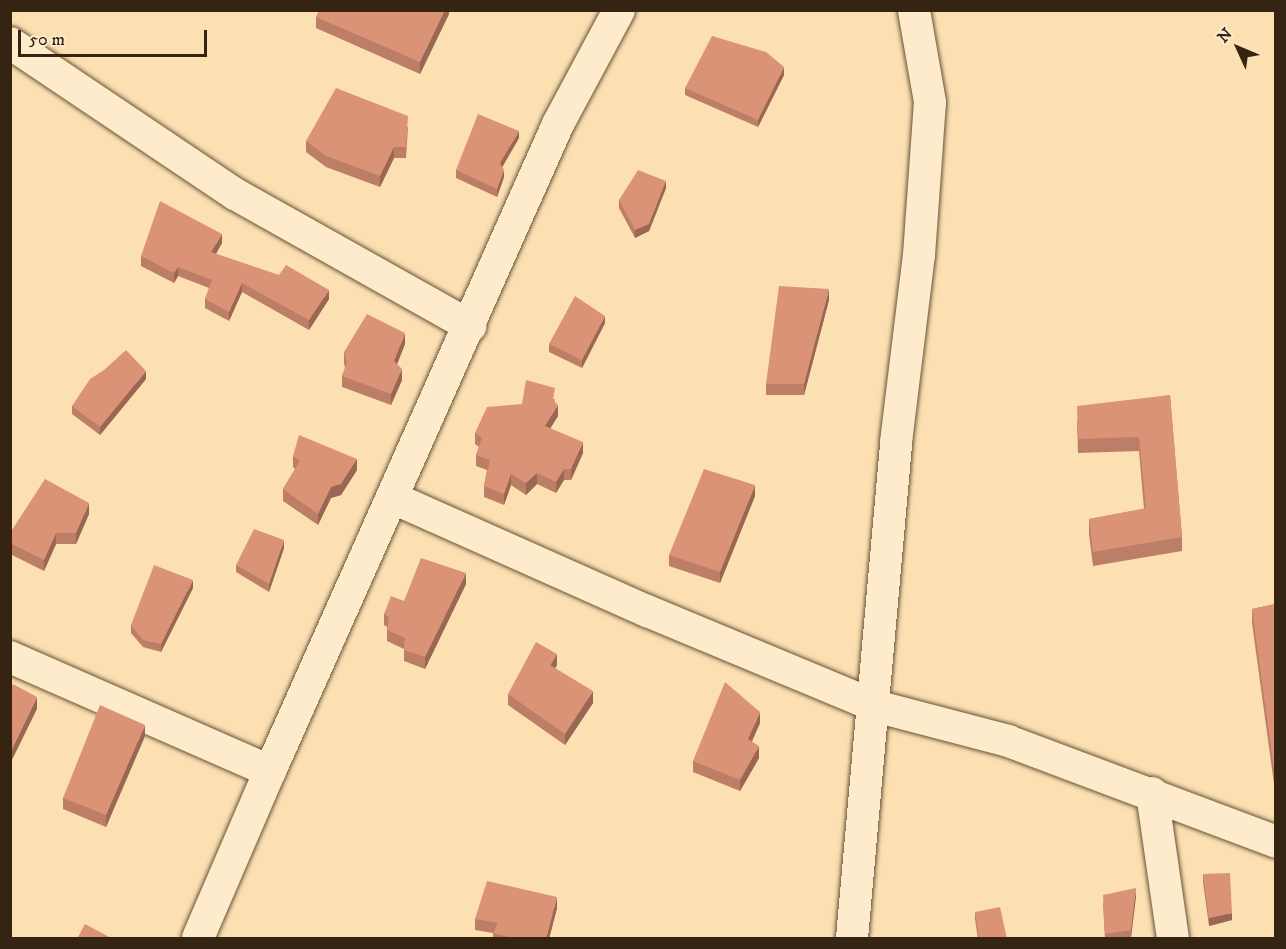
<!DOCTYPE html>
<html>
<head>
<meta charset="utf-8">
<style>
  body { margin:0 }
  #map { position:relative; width:1286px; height:949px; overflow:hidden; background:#fce0b1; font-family:"IM FELL DW Pica",serif }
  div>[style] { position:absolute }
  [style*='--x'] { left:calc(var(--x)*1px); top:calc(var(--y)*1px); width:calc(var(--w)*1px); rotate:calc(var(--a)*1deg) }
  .roads { filter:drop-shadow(0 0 2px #675339) drop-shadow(0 0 2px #675339) }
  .minor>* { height:32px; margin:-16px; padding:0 16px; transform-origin:16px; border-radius:16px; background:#fdebcc }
  .wall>* { inset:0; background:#bc7e66 }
  .shaded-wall>* { inset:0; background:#996753 }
  .building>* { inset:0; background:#db9377 }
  span { translate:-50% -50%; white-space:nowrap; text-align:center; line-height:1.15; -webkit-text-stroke:6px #fdebcc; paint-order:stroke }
  .frame { position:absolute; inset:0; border:12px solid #352411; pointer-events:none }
  .north { position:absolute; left:1208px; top:18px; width:60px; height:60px; -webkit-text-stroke:4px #fdebcc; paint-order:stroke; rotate:314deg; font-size:16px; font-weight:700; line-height:24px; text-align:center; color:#352411 }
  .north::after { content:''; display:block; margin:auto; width:21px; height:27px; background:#352411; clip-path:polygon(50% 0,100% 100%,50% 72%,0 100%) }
  .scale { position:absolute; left:18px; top:30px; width:189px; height:27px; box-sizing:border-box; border:3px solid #352411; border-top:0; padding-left:8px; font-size:18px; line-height:21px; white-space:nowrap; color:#352411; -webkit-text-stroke:4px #fdebcc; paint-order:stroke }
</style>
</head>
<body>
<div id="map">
  <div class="roads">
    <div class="minor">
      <div style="--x:10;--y:43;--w:271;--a:33.9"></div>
      <div style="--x:235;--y:194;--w:270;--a:29.3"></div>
      <div style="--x:393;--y:498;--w:278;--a:24"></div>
      <div style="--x:647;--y:611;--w:247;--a:22.6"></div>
      <div style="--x:875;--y:706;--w:138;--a:14.7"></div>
      <div style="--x:1008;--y:741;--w:286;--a:20.6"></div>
      <div style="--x:10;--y:657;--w:284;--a:23.7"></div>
      <div style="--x:1152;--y:793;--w:147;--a:81.8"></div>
      <div style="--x:198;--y:938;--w:182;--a:-66.7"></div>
      <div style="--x:270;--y:771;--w:708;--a:-66"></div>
      <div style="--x:558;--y:124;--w:129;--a:-61.8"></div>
      <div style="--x:852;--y:938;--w:498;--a:-84.9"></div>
      <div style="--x:896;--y:442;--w:188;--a:-83"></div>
      <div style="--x:919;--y:255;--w:153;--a:-85.9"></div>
      <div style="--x:930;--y:102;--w:93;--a:-99.9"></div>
    </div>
  </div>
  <div class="wall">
    <div style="clip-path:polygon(449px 10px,449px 14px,420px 74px,316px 28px,316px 17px)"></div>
    <div style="clip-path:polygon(784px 75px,758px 127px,685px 95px,685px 88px)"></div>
    <div style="clip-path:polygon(408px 127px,406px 158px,394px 158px,380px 187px,326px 167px,306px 152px,306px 141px)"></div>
    <div style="clip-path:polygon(519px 138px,502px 167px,504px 177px,497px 197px,456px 178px,456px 170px)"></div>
    <div style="clip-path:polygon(666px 188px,649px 231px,635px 238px,619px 208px,619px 200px)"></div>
    <div style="clip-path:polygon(222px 243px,216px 254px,329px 299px,309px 330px,242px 292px,229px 321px,205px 308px,205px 299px,209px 288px,178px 276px,174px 283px,141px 266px,141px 256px)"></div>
    <div style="clip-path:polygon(829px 300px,804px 395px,766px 395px,766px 384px)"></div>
    <div style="clip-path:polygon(605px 323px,582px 368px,549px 352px,549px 344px)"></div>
    <div style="clip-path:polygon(405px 344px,397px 364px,402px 380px,391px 405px,342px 387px,342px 376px,345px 368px,344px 363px,344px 352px)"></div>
    <div style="clip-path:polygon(146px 379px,100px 435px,72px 414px,72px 406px)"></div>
    <div style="clip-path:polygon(1170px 395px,1182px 537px,1182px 551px,1093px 566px,1089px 534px,1089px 519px,1144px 509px,1139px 451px,1078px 453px,1077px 421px)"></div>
    <div style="clip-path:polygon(555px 399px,554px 402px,558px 416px,550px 428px,583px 453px,571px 480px,564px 480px,556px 493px,537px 484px,526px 495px,511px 485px,504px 505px,484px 497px,484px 486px,487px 470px,476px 466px,476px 455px,479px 447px,475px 444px,475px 433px,522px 404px)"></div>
    <div style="clip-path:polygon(293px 456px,357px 470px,341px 495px,331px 498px,318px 525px,283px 501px,283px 489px,295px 469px,293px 467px)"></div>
    <div style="clip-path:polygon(755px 496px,720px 583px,669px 566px,669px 555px)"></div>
    <div style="clip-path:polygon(89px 514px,76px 544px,56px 544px,44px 571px,10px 554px,10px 533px)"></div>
    <div style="clip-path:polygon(284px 548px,269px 592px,236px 572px,236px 565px)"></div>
    <div style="clip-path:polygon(466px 584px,425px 669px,404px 661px,404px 649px,387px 641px,387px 627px,384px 625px,384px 614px,404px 601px)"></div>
    <div style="clip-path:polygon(193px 588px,161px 652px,143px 647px,131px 633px,131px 625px)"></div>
    <div style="clip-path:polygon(1275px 604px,1275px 791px,1252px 623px,1252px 609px)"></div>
    <div style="clip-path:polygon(557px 665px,555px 668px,593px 703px,565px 745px,508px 705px,508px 694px)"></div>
    <div style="clip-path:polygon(760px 723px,752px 741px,759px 758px,740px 791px,693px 772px,693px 761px)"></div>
    <div style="clip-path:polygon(145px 736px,106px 827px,63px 809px,63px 798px)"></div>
    <div style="clip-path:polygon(1203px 874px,1232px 920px,1209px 926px,1203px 882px)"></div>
    <div style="clip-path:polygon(1136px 896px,1131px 937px,1124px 939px,1105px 939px,1103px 903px)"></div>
    <div style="clip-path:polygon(557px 908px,549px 939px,493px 939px,493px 933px,475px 930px,475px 919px)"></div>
    <div style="clip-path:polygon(975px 912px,1007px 939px,978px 939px,975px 919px)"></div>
  </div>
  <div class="shaded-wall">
    <div style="clip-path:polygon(445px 10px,449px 10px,449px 14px,420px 74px,420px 62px)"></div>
    <div style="clip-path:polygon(784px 67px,784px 75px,758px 127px,758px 120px)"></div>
    <div style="clip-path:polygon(519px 131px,519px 138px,500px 171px,500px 163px)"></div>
    <div style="clip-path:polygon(394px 147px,394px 158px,380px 187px,380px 176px)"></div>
    <div style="clip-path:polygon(504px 170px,504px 177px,497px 197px,497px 189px)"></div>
    <div style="clip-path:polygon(666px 181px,666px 188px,649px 231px,635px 238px,635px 230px)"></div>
    <div style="clip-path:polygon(222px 234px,222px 243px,211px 262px,211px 252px)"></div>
    <div style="clip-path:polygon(178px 267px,178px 276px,174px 283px,174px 273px)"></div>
    <div style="clip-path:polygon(242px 283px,242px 292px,229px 321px,229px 312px)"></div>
    <div style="clip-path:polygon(829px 289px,829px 300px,804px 395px,804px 384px)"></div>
    <div style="clip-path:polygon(329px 290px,329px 299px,309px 330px,309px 320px)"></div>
    <div style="clip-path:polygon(605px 316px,605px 323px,582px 368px,582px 360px)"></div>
    <div style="clip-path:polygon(405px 333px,405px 344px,394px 372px,394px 361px)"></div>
    <div style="clip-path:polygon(402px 369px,402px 380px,391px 405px,391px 394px)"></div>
    <div style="clip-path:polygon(146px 371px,146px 379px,100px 435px,100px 427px)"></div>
    <div style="clip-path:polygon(558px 405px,558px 416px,545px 437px,545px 426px)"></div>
    <div style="clip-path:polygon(583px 442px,583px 453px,571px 480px,571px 469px)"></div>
    <div style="clip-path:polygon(357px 459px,357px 470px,341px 495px,331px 498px,318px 525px,318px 514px,331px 487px)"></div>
    <div style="clip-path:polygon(564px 469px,564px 480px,556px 493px,556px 482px)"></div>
    <div style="clip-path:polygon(537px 473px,537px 484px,526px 495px,526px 483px)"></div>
    <div style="clip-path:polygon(511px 474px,511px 485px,504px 505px,504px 494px)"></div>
    <div style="clip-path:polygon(755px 485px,755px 496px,720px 583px,720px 572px)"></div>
    <div style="clip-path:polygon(89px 503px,89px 514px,76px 544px,76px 533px)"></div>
    <div style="clip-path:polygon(56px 533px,56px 544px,44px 571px,44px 560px)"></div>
    <div style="clip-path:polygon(284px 540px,284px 548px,269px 592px,269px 584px)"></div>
    <div style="clip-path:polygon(466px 573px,466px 584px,425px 669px,425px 657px)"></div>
    <div style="clip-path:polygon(193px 580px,193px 588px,161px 652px,161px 644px)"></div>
    <div style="clip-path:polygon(557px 654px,557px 665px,550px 676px,550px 665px)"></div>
    <div style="clip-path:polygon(593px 691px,593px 703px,565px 745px,565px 734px)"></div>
    <div style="clip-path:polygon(37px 697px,37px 709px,10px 764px,10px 753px)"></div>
    <div style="clip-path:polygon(760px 712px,760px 723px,748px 750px,748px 739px)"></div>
    <div style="clip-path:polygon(145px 725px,145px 736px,106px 827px,106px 815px)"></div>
    <div style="clip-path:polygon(759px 746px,759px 758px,740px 791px,740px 780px)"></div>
    <div style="clip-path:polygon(1136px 888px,1136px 896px,1131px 937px,1131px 930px)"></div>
    <div style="clip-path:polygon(557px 897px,557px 908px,549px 939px,546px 939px)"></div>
    <div style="clip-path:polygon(1232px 913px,1232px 920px,1209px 926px,1209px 918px)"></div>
  </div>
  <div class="building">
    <div style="clip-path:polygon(319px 10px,445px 10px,420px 62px,316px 17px)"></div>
    <div style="clip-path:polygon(712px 36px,766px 52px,784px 67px,758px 120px,685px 88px)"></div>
    <div style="clip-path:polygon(336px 88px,408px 116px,406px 147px,394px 147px,380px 176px,326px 156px,306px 141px)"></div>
    <div style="clip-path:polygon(478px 114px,519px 131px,500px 163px,504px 170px,497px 189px,456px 170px)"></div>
    <div style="clip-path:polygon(638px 170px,666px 181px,649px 224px,635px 230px,619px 200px)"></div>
    <div style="clip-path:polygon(160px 201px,222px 234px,211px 252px,279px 275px,286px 265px,329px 290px,309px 320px,242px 283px,229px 312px,205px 299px,212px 280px,178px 267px,174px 273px,141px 256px)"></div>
    <div style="clip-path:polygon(779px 286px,829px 289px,804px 384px,766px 384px)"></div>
    <div style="clip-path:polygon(575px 296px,605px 316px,582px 360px,549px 344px)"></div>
    <div style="clip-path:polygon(367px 314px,405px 333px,394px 361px,402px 369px,391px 394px,342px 376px,347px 363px,344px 352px)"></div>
    <div style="clip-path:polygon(126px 350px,146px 371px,100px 427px,72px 406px,90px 379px,104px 370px)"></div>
    <div style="clip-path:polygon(526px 380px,555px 388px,553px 400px,558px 405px,545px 426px,583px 442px,571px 469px,564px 469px,556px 482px,537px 473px,526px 483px,511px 474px,504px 494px,484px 486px,490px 460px,476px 455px,482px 438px,475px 433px,487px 407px,522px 404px)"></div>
    <div style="clip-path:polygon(1170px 395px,1182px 537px,1093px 552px,1089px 519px,1146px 508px,1139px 437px,1078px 439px,1077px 406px)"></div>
    <div style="clip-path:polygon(299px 435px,357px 459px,341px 484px,331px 487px,318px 514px,283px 489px,300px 461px,293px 456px)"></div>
    <div style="clip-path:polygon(704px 469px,755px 485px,720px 572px,669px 555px)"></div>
    <div style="clip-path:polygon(45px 479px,89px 503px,76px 533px,56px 533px,44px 560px,10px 543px,10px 533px)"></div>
    <div style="clip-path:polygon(254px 529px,284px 540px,269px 584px,236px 565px)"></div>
    <div style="clip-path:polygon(421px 558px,466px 573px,425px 657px,404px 650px,405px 638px,387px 630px,389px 617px,384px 614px,391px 596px,404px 601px)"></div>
    <div style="clip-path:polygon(154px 565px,193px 580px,161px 644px,143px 640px,131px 625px)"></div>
    <div style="clip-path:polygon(1275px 604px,1275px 777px,1252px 609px)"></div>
    <div style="clip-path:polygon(536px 642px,557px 654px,550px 665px,593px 691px,565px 734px,508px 694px)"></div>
    <div style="clip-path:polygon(725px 682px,760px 712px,748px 739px,759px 746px,740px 780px,693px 761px)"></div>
    <div style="clip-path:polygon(13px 684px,37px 697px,10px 753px,10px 691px)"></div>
    <div style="clip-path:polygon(100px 705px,145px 725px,106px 815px,63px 798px)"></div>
    <div style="clip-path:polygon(1230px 873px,1232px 913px,1209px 918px,1203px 874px)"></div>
    <div style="clip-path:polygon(487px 881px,557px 897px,546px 939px,516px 939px,493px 933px,498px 923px,475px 919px)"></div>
    <div style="clip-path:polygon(1136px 888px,1131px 930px,1105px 934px,1103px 895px)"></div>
    <div style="clip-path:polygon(1000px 907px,1007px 939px,979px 939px,975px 912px)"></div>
    <div style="clip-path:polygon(85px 924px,113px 939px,77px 939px)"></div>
  </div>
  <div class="frame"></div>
  <div class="north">N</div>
  <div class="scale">50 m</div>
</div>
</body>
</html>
